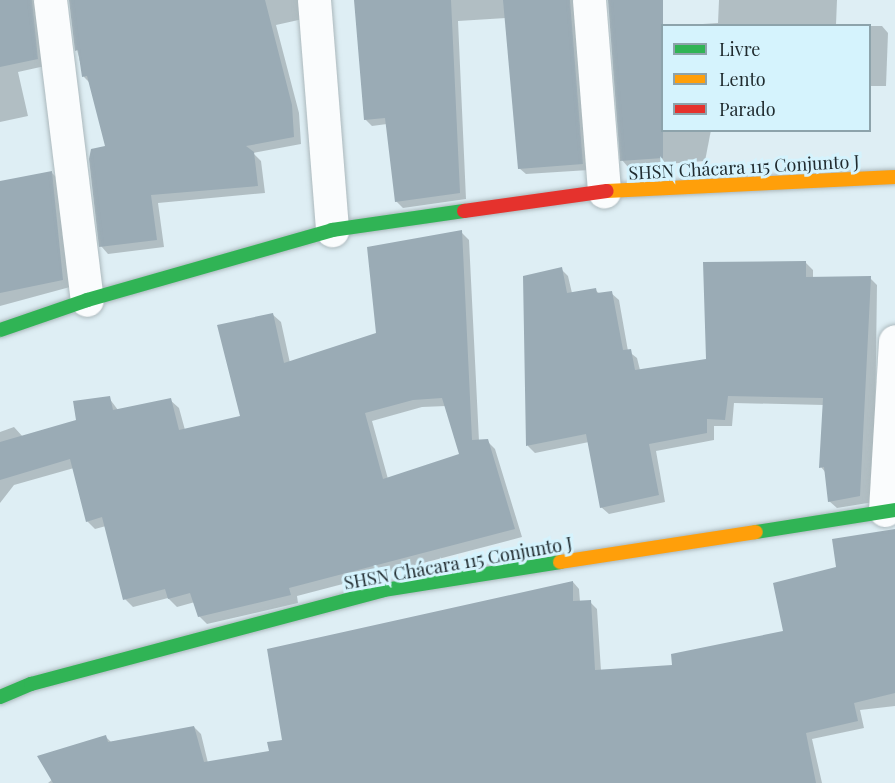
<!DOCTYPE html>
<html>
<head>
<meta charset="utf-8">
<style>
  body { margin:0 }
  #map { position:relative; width:895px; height:783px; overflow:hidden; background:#deeef4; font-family:"Playfair Display",serif }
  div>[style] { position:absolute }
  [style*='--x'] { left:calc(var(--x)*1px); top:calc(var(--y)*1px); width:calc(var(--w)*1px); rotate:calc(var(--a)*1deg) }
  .shadow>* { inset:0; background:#0003 }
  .building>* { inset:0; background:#9aabb5 }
  .roads { filter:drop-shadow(0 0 2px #abb8bc) drop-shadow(0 0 2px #abb8bc) }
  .street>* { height:33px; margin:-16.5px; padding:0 16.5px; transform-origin:16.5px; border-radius:16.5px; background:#fafcfd }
  .fast>* { height:14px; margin:-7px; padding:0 7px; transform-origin:7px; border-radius:7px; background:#30b455 }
  .slow>* { height:14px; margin:-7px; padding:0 7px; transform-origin:7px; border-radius:7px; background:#ff9f0a }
  .jam>* { height:14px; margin:-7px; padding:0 7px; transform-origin:7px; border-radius:7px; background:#e5322d }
  span { translate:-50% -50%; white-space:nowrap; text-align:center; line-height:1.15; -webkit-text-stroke:6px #d5f3fd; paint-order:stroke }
  .street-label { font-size:18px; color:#212c30 }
  .legend { position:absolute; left:661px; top:24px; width:210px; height:108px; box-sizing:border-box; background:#d5f3fd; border:2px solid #8da3ab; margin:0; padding:8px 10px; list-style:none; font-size:18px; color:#212c30 }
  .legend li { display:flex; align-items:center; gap:12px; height:30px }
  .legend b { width:30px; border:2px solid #8da3ab }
</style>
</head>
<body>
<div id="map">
  <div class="shadow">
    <div style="clip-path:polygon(0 0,40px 0,45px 66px,18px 72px,28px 116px,0 122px)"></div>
    <div style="clip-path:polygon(70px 0,304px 0,303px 19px,276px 25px,299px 113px,301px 144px,253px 153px,261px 161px,265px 193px,158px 203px,164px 247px,108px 254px,101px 246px,107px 147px,90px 83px,84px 77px,77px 50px)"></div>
    <div style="clip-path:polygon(356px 0,580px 0,589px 170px,526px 174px,519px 168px,506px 18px,458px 21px,466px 199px,403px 208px,396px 201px,387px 124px,372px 126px,365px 119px)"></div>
    <div style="clip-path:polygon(719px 0,837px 0,836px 25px,860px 26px,672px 26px,718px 23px)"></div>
    <div style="clip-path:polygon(870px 26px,882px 26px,888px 33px,886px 86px,870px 86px)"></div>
    <div style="clip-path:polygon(662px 130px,711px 130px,705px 161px,628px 167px,622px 160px)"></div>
    <div style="clip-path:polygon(52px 173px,59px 180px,70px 287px,0 306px,0 182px)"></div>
    <div style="clip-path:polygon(evenodd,461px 232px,469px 240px,479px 441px,487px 441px,495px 449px,522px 537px,297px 596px,298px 603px,207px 624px,199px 616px,195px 602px,177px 607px,168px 598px,133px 607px,125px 599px,106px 526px,95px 529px,87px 521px,74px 468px,14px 485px,0 503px,0 432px,14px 427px,23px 437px,78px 421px,109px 398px,118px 410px,170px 400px,179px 408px,185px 430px,242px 417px,272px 314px,281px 322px,290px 363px,378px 335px,461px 232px,446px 406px,461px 455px,388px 479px,372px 421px,422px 407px,446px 406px)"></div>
    <div style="clip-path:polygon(806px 263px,813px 270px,813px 279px,870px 278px,877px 285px,874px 502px,837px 508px,829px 501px,826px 473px,821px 467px,824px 405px,734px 403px,732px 426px,714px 426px,714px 440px,656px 451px,665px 502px,609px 514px,601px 507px,589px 442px,535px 453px,528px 446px,525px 277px,561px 269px,568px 276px,572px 293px,595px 290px,600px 294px,611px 293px,619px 300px,628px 351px,637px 358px,640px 370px,708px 360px)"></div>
    <div style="clip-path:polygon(895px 531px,895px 706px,860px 710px,864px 728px,812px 739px,822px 783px,48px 783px,105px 736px,111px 742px,194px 727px,201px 734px,208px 763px,271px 752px,284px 741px,573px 582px,579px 589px,580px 602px,590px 602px,597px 609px,601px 671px,674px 667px,784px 632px,837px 568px)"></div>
  </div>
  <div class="building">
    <div style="clip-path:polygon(0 0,32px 0,38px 59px,0 67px)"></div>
    <div style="clip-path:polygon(69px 0,265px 0,292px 105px,294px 137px,246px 146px,254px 152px,258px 186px,151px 195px,157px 240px,99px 247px,89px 159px,91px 149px,105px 146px,87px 76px,82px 77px,78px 50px,75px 51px)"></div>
    <div style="clip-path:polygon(354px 0,451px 0,460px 193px,395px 202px,385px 118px,364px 120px)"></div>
    <div style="clip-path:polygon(503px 0,570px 0,583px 164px,518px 169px)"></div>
    <div style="clip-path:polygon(608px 0,663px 0,663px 158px,620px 161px)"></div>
    <div style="clip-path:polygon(52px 171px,63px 280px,0 293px,0 181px)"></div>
    <div style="clip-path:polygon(evenodd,462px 230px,472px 440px,488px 439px,515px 529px,289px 588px,291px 595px,198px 617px,190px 593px,168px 599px,165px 589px,123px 600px,102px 517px,86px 522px,70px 459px,0 480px,0 442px,76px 420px,73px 401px,110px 396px,113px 410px,171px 398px,179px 430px,240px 416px,217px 325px,273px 313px,284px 363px,376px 333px,367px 247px,462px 230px,442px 398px,459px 454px,383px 479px,365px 413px,413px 400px,442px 398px)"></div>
    <div style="clip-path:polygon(806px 261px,806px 277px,871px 276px,860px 496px,828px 502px,824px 467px,819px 468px,823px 398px,728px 396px,725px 420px,707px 419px,707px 433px,649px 444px,659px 495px,600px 508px,586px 434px,526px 446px,523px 276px,562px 267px,567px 293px,596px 288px,597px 293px,612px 291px,623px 350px,631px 349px,635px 370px,706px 359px,703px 262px)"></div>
    <div style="clip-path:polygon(895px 529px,895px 693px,854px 703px,858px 721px,806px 733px,816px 783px,53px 783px,37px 756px,106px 735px,108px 742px,194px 726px,204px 762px,269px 751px,267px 742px,282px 740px,267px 649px,573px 581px,573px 601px,591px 600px,595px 670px,672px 665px,671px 654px,783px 631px,773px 583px,836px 567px,832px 539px)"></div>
  </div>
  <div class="roads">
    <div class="street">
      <div style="--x:50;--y:0;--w:302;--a:83"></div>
      <div style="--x:314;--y:0;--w:231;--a:85.5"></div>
      <div style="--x:589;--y:0;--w:192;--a:85.5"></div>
      <div style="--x:885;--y:510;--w:169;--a:-86.6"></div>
    </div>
    <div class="fast">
      <div style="--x:0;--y:330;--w:92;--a:-19"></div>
      <div style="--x:87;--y:300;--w:255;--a:-15.9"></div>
      <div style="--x:332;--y:230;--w:133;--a:-8.2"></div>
      <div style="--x:756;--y:532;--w:141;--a:-9"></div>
      <div style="--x:0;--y:697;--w:34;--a:-23"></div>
      <div style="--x:31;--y:684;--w:365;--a:-14.9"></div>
      <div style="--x:384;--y:590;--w:178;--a:-9"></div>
    </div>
    <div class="slow">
      <div style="--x:607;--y:191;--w:288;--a:-2.8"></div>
      <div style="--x:560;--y:562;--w:198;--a:-8.7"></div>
    </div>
    <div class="jam">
      <div style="--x:464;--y:211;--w:144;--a:-8"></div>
    </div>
  </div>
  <div class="street-label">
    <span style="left:744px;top:167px;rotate:-3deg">SHSN Chácara 115 Conjunto J</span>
    <span style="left:458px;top:563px;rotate:-10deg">SHSN Chácara 115 Conjunto J</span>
  </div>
  <ul class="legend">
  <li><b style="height:8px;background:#30b455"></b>Livre</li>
  <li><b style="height:8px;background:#ff9f0a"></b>Lento</li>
  <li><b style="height:8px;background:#e5322d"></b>Parado</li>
  </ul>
</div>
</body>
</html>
